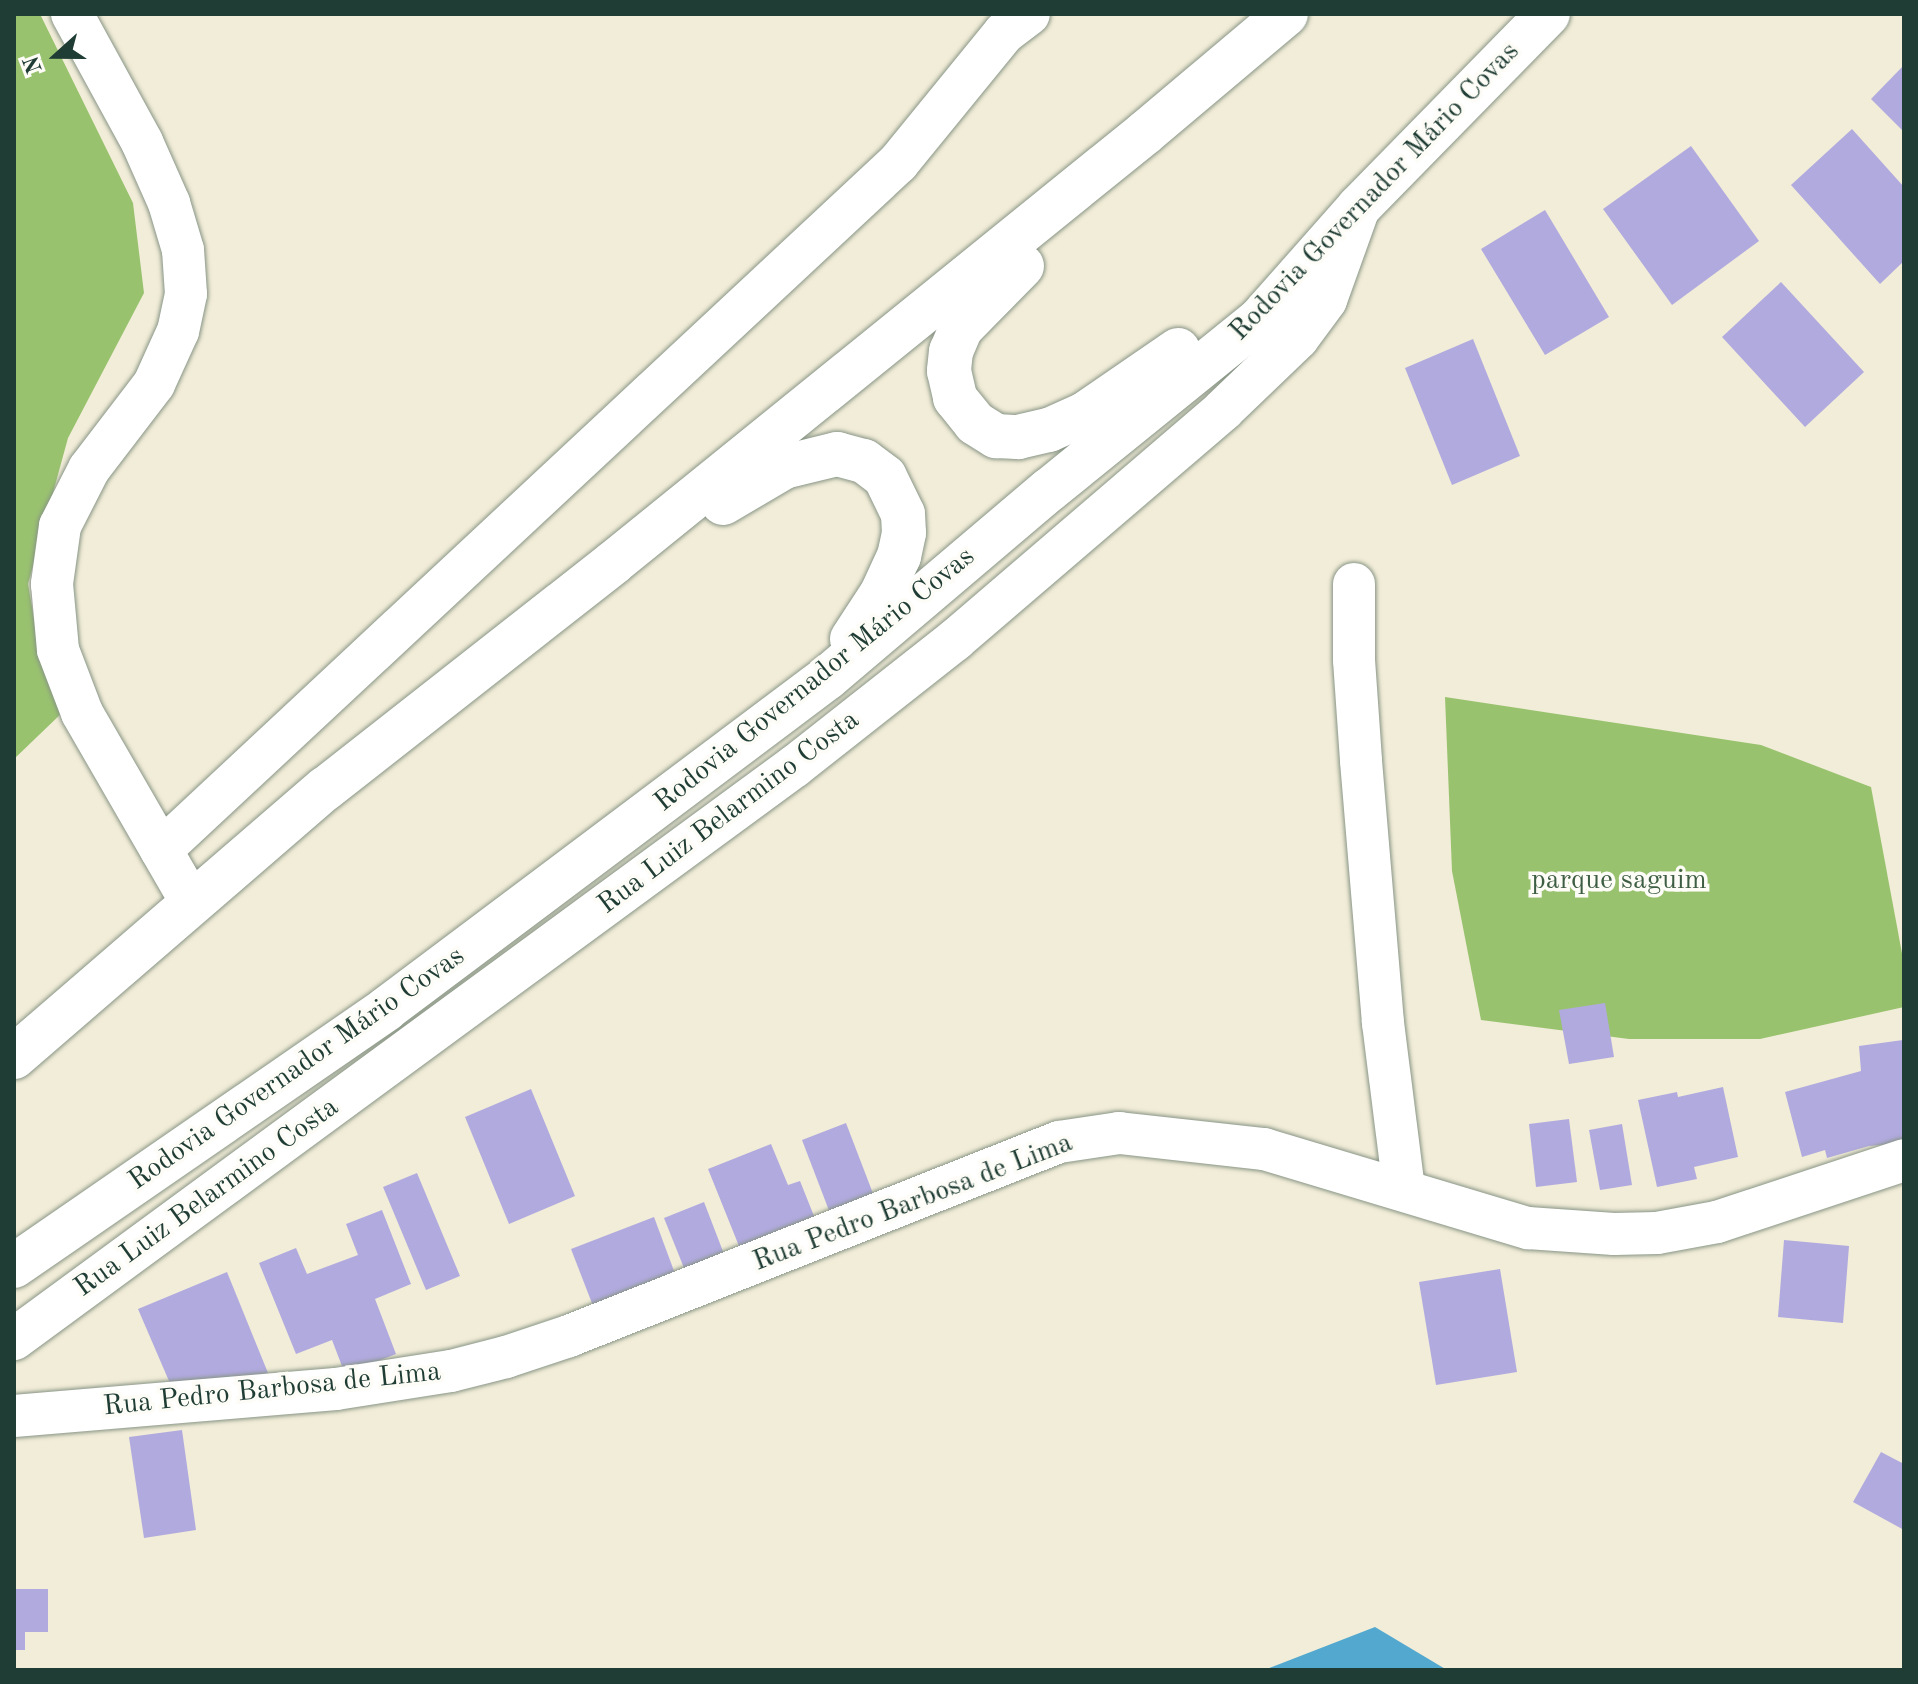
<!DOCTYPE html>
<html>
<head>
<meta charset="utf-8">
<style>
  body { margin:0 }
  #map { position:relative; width:1918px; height:1684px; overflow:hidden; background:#f2edd8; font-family:"Old Standard TT",serif }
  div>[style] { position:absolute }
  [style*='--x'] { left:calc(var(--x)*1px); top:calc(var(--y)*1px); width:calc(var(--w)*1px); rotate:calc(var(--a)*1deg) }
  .green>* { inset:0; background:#99c26f }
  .water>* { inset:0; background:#53a8cf }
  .building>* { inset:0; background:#b1aadf }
  .roads { filter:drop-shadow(0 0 2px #889586) drop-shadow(0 0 2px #889586) }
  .minor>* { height:42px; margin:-21px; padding:0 21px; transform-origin:21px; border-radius:21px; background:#fff }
  .trunk>* { height:44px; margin:-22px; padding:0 22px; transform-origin:22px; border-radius:22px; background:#fff }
  span { translate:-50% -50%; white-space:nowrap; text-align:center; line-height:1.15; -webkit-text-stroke:7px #fdfcf7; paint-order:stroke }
  .street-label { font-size:28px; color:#1f3d34 }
  .park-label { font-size:28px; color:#3e5e43 }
  .frame { position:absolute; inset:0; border:16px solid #1f3d34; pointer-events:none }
  .north { position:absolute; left:16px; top:16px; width:80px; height:80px; -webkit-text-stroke:6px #fdfcf7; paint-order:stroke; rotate:249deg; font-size:22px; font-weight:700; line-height:32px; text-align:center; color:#1f3d34 }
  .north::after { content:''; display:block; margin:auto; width:28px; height:36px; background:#1f3d34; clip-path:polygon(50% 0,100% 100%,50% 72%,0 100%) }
</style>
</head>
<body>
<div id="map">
  <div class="green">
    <div style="clip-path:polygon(14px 14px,40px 14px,133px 203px,144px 293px,68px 438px,28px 584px,41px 659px,65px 710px,14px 759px)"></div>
    <div style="clip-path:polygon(1445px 697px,1761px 745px,1871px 787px,1904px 964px,1904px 1007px,1760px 1039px,1629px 1039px,1481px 1020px,1452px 871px)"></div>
  </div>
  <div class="water">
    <div style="clip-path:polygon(1375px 1627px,1447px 1670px,1264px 1670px)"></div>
  </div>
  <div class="building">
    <div style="clip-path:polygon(1904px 65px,1904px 132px,1871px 99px)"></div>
    <div style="clip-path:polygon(1852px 129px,1904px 187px,1904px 261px,1880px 284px,1791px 185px)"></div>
    <div style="clip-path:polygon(1691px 146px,1759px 241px,1672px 305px,1603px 209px)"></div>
    <div style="clip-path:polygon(1545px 210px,1609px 317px,1545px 355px,1481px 249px)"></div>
    <div style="clip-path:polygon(1781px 282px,1864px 372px,1805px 427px,1722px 337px)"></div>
    <div style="clip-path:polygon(1473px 339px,1520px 456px,1452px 485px,1405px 368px)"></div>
    <div style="clip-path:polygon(1605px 1003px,1614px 1057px,1569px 1064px,1559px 1010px)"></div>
    <div style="clip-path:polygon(1903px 1040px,1904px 1143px,1869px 1146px,1827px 1158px,1825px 1150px,1802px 1157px,1785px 1092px,1861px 1071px,1859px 1046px)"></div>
    <div style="clip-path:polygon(1723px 1087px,1738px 1157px,1694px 1167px,1697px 1179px,1657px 1187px,1638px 1100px,1677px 1092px,1678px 1097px)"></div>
    <div style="clip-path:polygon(531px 1089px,575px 1196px,509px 1224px,465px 1117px)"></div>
    <div style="clip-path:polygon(1569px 1119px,1577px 1182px,1536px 1187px,1529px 1124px)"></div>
    <div style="clip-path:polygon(846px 1123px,877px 1204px,833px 1221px,802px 1140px)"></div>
    <div style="clip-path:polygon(1622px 1124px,1632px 1185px,1600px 1190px,1589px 1130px)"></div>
    <div style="clip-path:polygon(771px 1144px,788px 1185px,800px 1181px,820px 1231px,745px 1261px,708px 1169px)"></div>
    <div style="clip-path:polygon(417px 1173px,460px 1276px,426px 1290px,383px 1187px)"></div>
    <div style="clip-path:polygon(704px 1202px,729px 1267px,690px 1283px,664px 1218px)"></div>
    <div style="clip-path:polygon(382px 1210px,411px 1284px,375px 1299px,396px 1354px,345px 1374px,332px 1340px,296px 1354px,259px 1263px,296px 1248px,307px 1274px,358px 1255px,346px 1224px)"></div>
    <div style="clip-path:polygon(654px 1217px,677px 1279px,595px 1311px,571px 1249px)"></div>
    <div style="clip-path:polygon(1784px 1240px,1849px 1246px,1843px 1323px,1778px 1317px)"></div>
    <div style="clip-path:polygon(1500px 1269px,1517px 1372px,1436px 1385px,1419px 1282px)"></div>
    <div style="clip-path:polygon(227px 1272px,268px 1373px,218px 1393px,178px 1402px,138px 1309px)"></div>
    <div style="clip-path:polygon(182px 1430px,196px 1530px,144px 1538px,129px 1437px)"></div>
    <div style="clip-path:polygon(1881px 1452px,1904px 1464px,1904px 1530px,1853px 1502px)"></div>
    <div style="clip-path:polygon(14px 1589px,48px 1589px,48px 1632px,25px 1632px,25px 1650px,14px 1650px)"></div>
  </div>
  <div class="roads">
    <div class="minor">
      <div style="--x:72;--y:14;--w:146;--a:61.3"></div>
      <div style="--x:142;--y:142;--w:67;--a:66.1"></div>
      <div style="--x:169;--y:203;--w:49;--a:73.4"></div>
      <div style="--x:183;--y:250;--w:44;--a:86.1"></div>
      <div style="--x:186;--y:294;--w:38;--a:102"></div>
      <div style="--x:178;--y:331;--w:58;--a:114.4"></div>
      <div style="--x:154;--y:384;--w:107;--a:127.4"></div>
      <div style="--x:89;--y:469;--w:64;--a:117"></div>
      <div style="--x:60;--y:526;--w:59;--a:97.9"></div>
      <div style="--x:52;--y:584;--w:66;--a:84.8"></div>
      <div style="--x:58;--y:650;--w:67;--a:69.1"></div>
      <div style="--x:82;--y:713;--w:218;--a:60"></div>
      <div style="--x:1354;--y:584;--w:76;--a:90"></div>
      <div style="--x:1354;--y:660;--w:101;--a:86"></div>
      <div style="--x:1361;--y:761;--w:263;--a:85.2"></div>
      <div style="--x:1383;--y:1023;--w:168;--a:82.8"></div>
      <div style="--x:161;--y:850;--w:1008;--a:-42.99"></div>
      <div style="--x:898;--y:163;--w:168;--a:-50.8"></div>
      <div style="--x:1004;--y:33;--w:31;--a:-37"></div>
      <div style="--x:14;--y:1339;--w:969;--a:-36.27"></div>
      <div style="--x:795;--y:766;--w:204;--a:-38.2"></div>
      <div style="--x:955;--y:640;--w:353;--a:-40.6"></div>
      <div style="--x:1223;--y:410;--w:104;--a:-43.8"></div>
      <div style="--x:1298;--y:338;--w:47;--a:-53.6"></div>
      <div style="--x:1326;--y:300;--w:98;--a:-70.3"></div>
      <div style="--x:14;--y:1416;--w:323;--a:-4.8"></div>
      <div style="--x:336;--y:1389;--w:116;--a:-8.9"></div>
      <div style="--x:451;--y:1371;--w:57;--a:-14.3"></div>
      <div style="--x:506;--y:1357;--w:66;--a:-18.4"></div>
      <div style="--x:569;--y:1336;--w:527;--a:-21.6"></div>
      <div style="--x:1059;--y:1142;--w:61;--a:-8.5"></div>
      <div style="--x:1119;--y:1133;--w:146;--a:6.3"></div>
      <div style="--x:1264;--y:1149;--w:276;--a:16.7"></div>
      <div style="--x:1528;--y:1228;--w:86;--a:4"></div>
      <div style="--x:1614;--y:1234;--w:43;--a:-1.3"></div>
      <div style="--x:1657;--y:1233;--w:61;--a:-10.4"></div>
      <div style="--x:1717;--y:1222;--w:197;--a:-18.3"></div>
    </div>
    <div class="trunk">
      <div style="--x:1022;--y:266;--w:87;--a:134.5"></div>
      <div style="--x:961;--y:328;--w:25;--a:113"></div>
      <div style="--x:951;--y:351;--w:20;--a:96"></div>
      <div style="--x:949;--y:371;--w:28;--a:77"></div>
      <div style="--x:955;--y:398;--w:32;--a:51"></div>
      <div style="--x:975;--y:423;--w:25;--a:32"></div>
      <div style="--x:996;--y:436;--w:22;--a:3"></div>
      <div style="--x:1018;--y:437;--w:32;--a:-13"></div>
      <div style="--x:1049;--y:430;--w:39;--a:-24"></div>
      <div style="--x:1085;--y:414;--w:113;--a:-34.5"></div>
      <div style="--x:723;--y:503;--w:71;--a:-30.5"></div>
      <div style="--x:784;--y:467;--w:55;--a:-13.8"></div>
      <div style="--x:837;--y:454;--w:28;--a:15"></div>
      <div style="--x:864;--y:461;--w:26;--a:37"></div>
      <div style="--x:885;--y:477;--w:41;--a:64.1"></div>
      <div style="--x:903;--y:514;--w:19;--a:87"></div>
      <div style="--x:904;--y:533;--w:24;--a:102"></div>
      <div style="--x:899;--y:556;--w:41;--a:114.7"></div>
      <div style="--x:882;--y:593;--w:55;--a:123.1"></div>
      <div style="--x:14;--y:1057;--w:411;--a:-40.8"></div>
      <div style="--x:325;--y:789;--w:366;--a:-38.1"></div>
      <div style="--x:613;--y:563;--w:685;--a:-38.96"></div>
      <div style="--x:1146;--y:132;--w:183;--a:-40.1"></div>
      <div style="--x:14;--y:1266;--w:452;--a:-34.6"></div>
      <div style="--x:386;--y:1009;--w:551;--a:-36.89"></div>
      <div style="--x:827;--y:678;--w:291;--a:-40.3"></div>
      <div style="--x:1049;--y:490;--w:272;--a:-39"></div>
      <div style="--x:1260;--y:319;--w:149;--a:-48.5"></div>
      <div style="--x:1359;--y:207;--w:270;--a:-45.6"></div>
    </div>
  </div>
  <div class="street-label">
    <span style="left:1375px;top:192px;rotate:-46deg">Rodovia Governador Mário Covas</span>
    <span style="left:815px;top:680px;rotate:-39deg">Rodovia Governador Mário Covas</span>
    <span style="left:729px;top:813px;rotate:-37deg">Rua Luiz Belarmino Costa</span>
    <span style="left:297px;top:1069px;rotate:-35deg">Rodovia Governador Mário Covas</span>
    <span style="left:207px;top:1198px;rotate:-36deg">Rua Luiz Belarmino Costa</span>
    <span style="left:913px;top:1203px;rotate:-21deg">Rua Pedro Barbosa de Lima</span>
    <span style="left:272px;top:1390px;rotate:-6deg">Rua Pedro Barbosa de Lima</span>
  </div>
  <div class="park-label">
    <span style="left:1619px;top:881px">parque saguim</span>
  </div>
  <div class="frame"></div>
  <div class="north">N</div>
</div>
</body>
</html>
